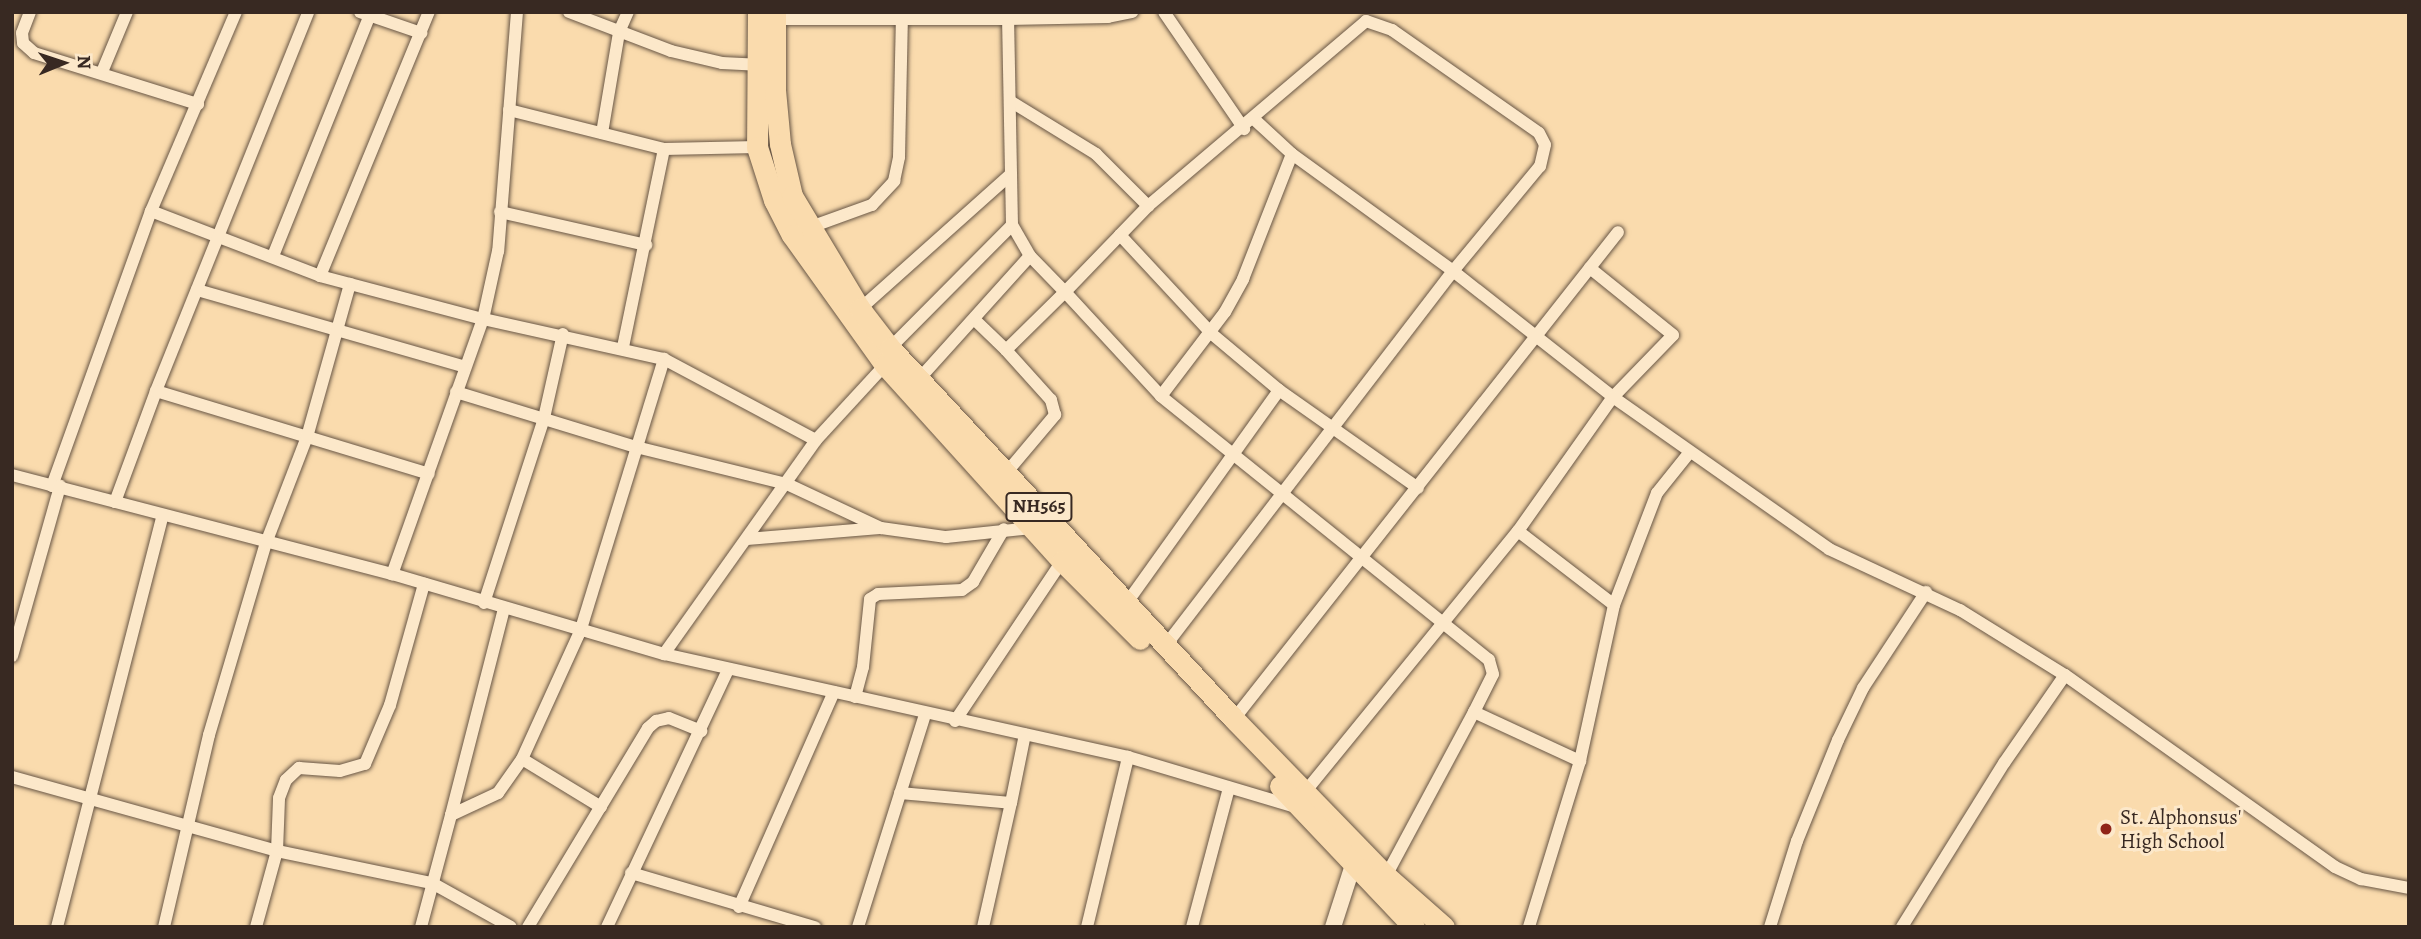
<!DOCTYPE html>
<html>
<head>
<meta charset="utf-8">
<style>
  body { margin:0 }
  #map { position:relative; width:2421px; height:939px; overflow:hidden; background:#fadbad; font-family:Alegreya,serif }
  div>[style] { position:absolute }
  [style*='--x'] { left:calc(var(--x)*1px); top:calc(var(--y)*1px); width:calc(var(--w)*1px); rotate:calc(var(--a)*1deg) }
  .roads { filter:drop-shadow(0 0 2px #685645) drop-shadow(0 0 2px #685645) }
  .minor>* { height:12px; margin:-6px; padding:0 6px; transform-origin:6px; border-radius:6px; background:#fce8ca }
  .tertiary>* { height:16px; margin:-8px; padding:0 8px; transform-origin:8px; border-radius:8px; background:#fce8ca }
  .trunk>* { height:21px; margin:-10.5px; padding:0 10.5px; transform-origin:10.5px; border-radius:10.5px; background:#fadbad }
  .dots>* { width:19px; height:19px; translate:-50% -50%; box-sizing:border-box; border:4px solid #fce8ca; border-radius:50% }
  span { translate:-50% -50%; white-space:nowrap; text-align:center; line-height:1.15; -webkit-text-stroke:6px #fce8ca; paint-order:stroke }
  .shield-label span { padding:2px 5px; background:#fce8ca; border:2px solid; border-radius:5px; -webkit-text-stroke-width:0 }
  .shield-label { font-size:19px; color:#382922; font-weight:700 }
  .poi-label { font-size:21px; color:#382922 }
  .left { translate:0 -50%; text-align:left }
  .frame { position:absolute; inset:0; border:14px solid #382922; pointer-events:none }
  .north { position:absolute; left:28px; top:28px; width:70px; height:70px; -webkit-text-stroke:5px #fce8ca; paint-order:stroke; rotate:88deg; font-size:19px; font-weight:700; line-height:28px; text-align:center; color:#382922 }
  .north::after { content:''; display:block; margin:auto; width:24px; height:32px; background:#382922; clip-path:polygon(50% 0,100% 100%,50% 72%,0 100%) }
</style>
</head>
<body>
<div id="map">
  <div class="roads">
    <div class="minor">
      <div style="--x:30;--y:12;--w:22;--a:111"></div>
      <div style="--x:22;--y:33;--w:10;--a:84"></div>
      <div style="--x:23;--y:43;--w:15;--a:42"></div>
      <div style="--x:34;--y:53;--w:172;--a:17.3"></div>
      <div style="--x:360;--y:12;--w:65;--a:19"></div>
      <div style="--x:517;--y:12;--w:240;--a:94.5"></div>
      <div style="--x:498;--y:251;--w:70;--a:102.4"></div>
      <div style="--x:483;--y:319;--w:185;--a:12.5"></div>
      <div style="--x:569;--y:12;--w:109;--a:20.9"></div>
      <div style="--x:671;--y:51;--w:52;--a:13.2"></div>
      <div style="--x:722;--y:63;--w:35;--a:3"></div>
      <div style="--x:1164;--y:12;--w:142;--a:55.6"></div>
      <div style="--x:775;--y:19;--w:233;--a:0"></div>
      <div style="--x:1008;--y:19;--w:100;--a:-1.1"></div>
      <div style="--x:1108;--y:17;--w:25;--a:-12"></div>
      <div style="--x:102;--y:72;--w:65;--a:-67.4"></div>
      <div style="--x:1010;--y:101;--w:101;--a:31.6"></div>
      <div style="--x:1096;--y:154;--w:74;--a:45"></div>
      <div style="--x:1148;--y:206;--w:40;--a:134"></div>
      <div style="--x:509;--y:110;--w:160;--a:14.1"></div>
      <div style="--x:664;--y:149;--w:93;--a:-1.2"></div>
      <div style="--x:1255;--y:120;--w:50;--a:42.6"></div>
      <div style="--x:602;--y:133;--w:102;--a:-80.4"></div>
      <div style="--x:619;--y:32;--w:22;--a:-66"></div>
      <div style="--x:1148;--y:206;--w:286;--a:-40.3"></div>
      <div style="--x:1366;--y:21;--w:28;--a:19"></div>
      <div style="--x:1392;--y:30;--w:179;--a:35"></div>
      <div style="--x:1539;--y:133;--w:13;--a:63"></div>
      <div style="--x:1545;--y:145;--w:22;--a:103"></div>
      <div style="--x:1540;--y:166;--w:136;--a:129.6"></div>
      <div style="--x:1453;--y:271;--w:473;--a:127.5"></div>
      <div style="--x:151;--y:211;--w:181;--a:21"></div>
      <div style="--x:320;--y:276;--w:169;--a:14.8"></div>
      <div style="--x:483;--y:319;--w:271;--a:109.6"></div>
      <div style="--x:500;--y:212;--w:150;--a:12.7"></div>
      <div style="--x:808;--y:228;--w:68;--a:-19.8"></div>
      <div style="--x:872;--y:205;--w:33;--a:-47"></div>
      <div style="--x:894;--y:181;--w:25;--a:-78"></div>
      <div style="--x:899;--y:157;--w:144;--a:-88.8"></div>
      <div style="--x:273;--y:256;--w:263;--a:-68.1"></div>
      <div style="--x:320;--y:276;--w:286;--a:-67.6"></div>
      <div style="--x:197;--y:290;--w:279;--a:16"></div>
      <div style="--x:860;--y:309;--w:200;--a:-41.8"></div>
      <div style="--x:976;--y:321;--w:42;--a:44"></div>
      <div style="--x:623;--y:347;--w:202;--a:-78.3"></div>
      <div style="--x:890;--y:348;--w:173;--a:-45.2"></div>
      <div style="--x:920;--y:378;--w:164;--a:-48"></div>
      <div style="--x:1030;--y:256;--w:36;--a:-120"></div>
      <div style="--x:1012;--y:225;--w:213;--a:-91.1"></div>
      <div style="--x:156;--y:391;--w:408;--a:-68.1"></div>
      <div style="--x:456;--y:392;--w:188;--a:17"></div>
      <div style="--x:636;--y:447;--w:155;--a:13.8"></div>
      <div style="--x:787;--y:484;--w:104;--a:25.1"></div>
      <div style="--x:881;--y:528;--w:66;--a:7.9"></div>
      <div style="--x:946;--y:537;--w:86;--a:-6"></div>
      <div style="--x:1161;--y:396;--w:142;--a:-132.7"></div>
      <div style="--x:1065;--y:292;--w:79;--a:-46"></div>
      <div style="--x:1120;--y:235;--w:135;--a:47.1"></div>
      <div style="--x:1212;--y:334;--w:87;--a:39.9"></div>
      <div style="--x:1279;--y:390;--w:170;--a:35.2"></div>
      <div style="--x:1007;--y:472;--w:75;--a:-49.9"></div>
      <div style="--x:1055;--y:415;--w:16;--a:-105"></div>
      <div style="--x:1051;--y:400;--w:67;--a:-132"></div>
      <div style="--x:1006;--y:350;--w:83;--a:-44.5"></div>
      <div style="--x:1065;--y:292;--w:50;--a:-134.2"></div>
      <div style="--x:12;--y:475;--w:393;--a:14.6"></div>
      <div style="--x:392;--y:574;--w:284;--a:16.4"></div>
      <div style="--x:664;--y:654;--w:475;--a:12.5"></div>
      <div style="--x:1128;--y:757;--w:175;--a:16.6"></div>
      <div style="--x:52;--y:486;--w:292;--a:-70.2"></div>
      <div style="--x:151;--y:211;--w:216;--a:-66.9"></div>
      <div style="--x:115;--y:502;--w:118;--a:-69.7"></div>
      <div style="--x:156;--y:391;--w:285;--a:16.9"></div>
      <div style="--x:1518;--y:531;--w:121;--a:37.6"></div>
      <div style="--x:1614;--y:605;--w:160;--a:102.3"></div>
      <div style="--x:1580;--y:761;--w:174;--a:107.1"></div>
      <div style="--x:747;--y:539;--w:133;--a:-4.7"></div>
      <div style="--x:484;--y:603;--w:194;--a:-72"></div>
      <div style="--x:544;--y:418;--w:86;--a:-77.3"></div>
      <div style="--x:1126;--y:604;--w:263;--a:-54.4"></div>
      <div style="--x:1614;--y:605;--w:120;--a:-69"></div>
      <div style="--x:1657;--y:493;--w:51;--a:-51.3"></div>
      <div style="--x:664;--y:654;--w:262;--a:-54.6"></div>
      <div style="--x:816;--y:440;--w:102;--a:-47.4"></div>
      <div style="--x:12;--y:656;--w:177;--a:-74.2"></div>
      <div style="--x:2065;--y:675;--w:331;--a:35.4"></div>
      <div style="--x:2335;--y:867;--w:29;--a:25"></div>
      <div style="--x:2361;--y:879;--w:49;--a:10.6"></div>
      <div style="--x:855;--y:697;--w:31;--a:-75"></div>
      <div style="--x:863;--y:667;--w:68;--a:-84.1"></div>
      <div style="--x:870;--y:599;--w:9;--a:-32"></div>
      <div style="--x:878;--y:594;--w:84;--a:-2.7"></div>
      <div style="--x:962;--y:590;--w:14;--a:-36"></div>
      <div style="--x:973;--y:582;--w:61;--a:-59.7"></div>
      <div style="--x:1474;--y:712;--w:42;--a:-63.4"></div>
      <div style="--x:1493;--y:674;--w:15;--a:-106"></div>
      <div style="--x:1489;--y:660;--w:421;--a:-141.2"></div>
      <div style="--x:1161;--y:396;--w:106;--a:-52.7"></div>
      <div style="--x:1225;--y:312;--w:38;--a:-61"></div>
      <div style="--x:1243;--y:279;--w:134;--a:-68.6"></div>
      <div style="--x:1292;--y:154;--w:199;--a:36"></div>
      <div style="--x:1453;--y:271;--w:204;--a:38.2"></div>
      <div style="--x:1613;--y:397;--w:86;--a:-45.9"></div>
      <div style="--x:1673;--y:335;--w:107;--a:-141.1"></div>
      <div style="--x:1234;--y:719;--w:620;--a:-51.74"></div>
      <div style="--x:955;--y:721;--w:192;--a:-56.2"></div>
      <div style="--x:12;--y:777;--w:275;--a:15.6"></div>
      <div style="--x:277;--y:851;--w:158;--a:11.7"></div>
      <div style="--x:432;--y:883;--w:90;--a:29.1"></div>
      <div style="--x:1305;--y:792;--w:337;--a:-50.8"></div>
      <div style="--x:1518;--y:531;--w:164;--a:-54.7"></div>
      <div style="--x:1613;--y:397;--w:264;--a:35.1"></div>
      <div style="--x:1829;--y:549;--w:145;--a:25"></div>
      <div style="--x:1960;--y:610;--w:123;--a:31.8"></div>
      <div style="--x:2065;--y:675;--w:107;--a:124.7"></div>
      <div style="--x:2004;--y:763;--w:193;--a:121.9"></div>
      <div style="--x:900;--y:793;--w:111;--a:5.1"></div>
      <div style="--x:1011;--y:803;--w:70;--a:-78.5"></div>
      <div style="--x:601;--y:807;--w:92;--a:-148.7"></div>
      <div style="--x:522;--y:759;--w:140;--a:-65.5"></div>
      <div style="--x:580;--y:632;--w:286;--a:-72.9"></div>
      <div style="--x:664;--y:359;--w:172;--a:28.1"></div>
      <div style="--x:451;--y:815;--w:213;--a:-75.6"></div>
      <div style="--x:631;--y:873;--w:192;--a:16.4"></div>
      <div style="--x:1386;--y:876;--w:186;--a:-61.8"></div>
      <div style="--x:1474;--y:712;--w:117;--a:24.8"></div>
      <div style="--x:739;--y:907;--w:235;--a:-66.2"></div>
      <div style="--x:57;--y:927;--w:425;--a:-75.6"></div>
      <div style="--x:164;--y:927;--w:197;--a:-76.8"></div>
      <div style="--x:209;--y:735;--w:200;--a:-73.5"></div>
      <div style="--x:266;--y:543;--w:114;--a:-68.9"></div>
      <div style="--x:307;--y:437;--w:159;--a:-74.3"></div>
      <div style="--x:256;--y:927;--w:79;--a:-74.6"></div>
      <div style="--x:277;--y:851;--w:53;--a:-87.8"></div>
      <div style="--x:279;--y:798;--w:19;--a:-69"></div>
      <div style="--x:286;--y:780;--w:18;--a:-43"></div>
      <div style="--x:299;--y:768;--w:41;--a:4.2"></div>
      <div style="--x:340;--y:771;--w:26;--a:-16"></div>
      <div style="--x:365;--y:764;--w:64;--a:-67"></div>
      <div style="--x:390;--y:705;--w:126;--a:-74.3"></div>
      <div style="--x:421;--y:927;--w:116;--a:-75"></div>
      <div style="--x:451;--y:815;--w:52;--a:-25.1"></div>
      <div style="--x:498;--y:793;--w:42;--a:-54.8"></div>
      <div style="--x:528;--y:927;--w:232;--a:-58.9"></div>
      <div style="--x:648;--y:728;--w:11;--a:-41"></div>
      <div style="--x:656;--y:721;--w:13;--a:-13"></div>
      <div style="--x:669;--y:718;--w:35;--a:22"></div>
      <div style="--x:607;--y:927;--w:284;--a:-64.8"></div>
      <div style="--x:858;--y:927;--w:223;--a:-72.5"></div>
      <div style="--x:983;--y:927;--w:127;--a:-77.3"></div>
      <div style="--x:1087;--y:927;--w:175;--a:-76.4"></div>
      <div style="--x:1192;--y:927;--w:144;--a:-75.1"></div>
      <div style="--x:1770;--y:927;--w:90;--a:-72.6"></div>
      <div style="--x:1797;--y:841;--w:109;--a:-67.9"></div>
      <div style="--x:1838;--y:740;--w:58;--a:-64.3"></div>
      <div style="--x:1863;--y:688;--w:115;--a:-56.7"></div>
    </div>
    <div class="tertiary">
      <div style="--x:1333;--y:927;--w:65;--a:-72.1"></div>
    </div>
    <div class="trunk">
      <div style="--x:758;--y:12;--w:135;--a:90.4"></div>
      <div style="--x:757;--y:147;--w:56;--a:72.2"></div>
      <div style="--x:774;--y:200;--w:39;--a:63"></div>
      <div style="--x:792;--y:235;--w:160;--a:54.4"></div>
      <div style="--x:885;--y:365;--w:264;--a:47.9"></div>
      <div style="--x:1062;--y:561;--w:110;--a:45"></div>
      <div style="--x:775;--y:12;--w:78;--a:90"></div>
      <div style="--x:775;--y:90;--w:54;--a:84.7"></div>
      <div style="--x:780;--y:144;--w:53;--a:77"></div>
      <div style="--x:792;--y:196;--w:132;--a:59"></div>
      <div style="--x:860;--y:309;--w:49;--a:52.4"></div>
      <div style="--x:890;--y:348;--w:506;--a:47.16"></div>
      <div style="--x:1234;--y:719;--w:219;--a:45.9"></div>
      <div style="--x:1386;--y:876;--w:77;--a:41.3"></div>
      <div style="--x:1280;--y:786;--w:195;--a:46.5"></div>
    </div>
  </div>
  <div class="dots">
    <div style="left:2106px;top:829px;background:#8f2418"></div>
  </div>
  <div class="shield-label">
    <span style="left:1039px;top:507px">NH565</span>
  </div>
  <div class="poi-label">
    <span class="left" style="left:2120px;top:829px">St. Alphonsus'<br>High School</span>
  </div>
  <div class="frame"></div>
  <div class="north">N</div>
</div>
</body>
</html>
